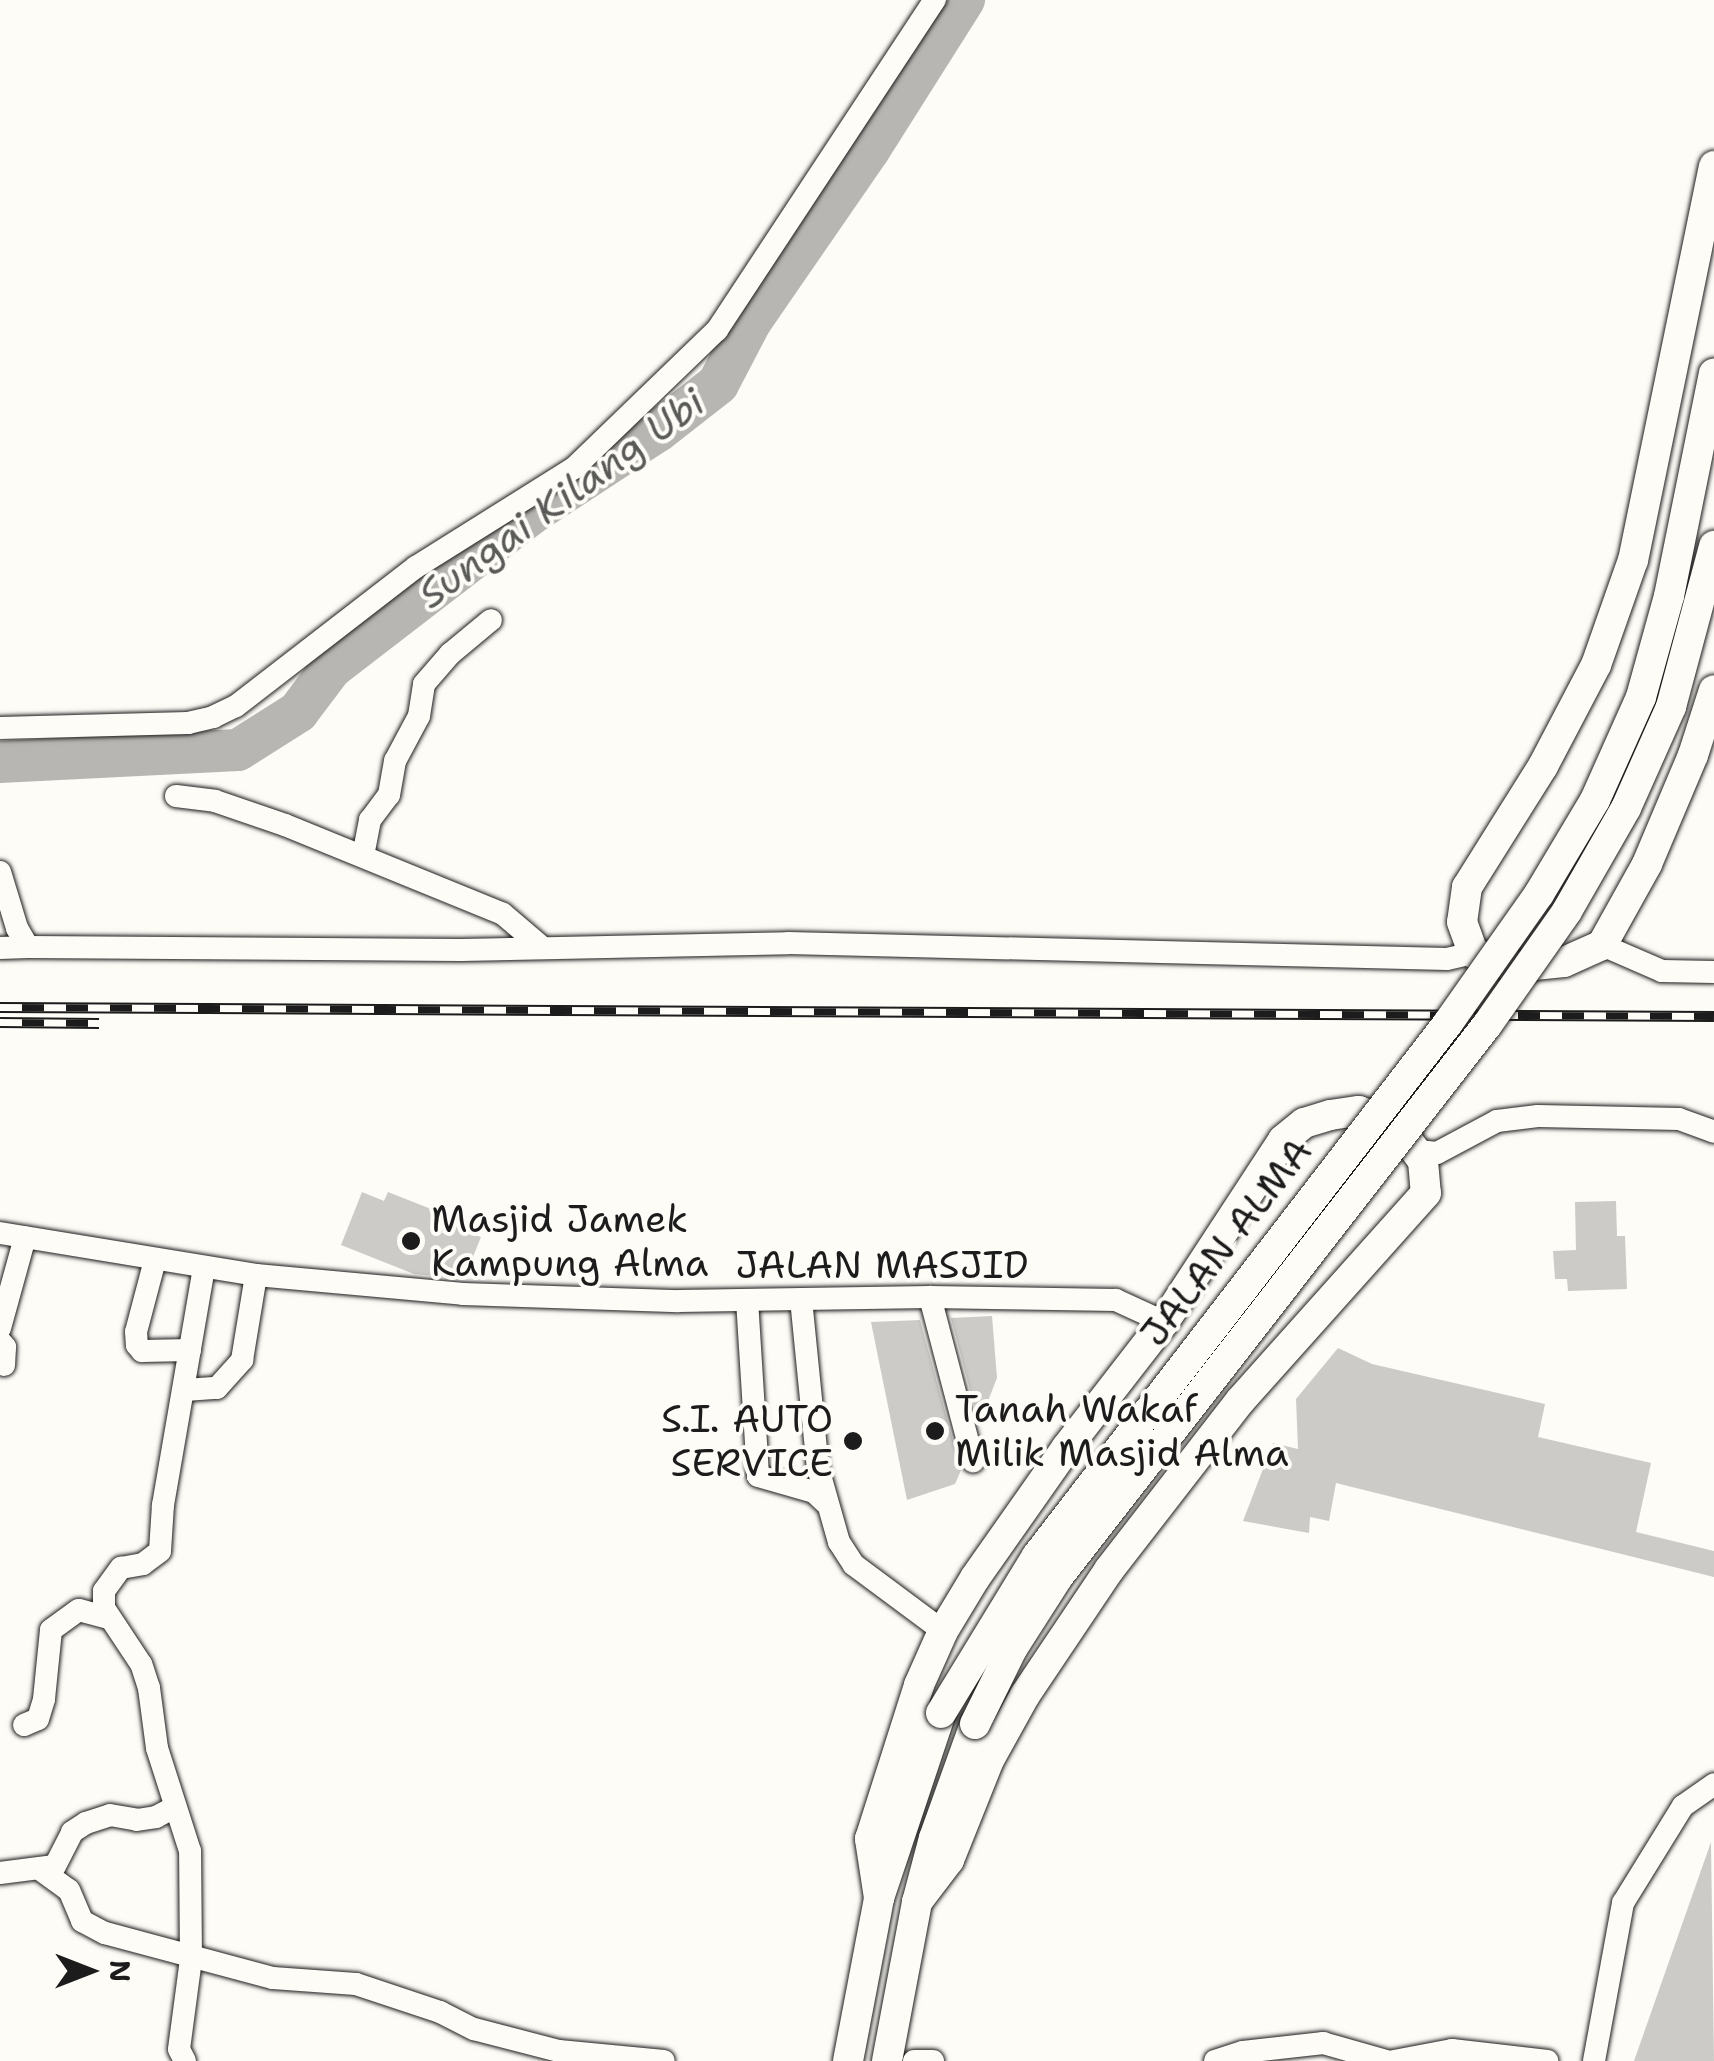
<!DOCTYPE html>
<html>
<head>
<meta charset="utf-8">
<style>
  body { margin:0 }
  #map { position:relative; width:1714px; height:2061px; overflow:hidden; background:#fdfcf7; font-family:"Shantell Sans",sans-serif }
  div>[style] { position:absolute }
  [style*='--x'] { left:calc(var(--x)*1px); top:calc(var(--y)*1px); width:calc(var(--w)*1px); rotate:calc(var(--a)*1deg) }
  .river>* { height:42px; margin:-21px; padding:0 21px; transform-origin:21px; border-radius:21px; background:#b7b6b2 }
  .building>* { inset:0; background:#cccbc8 }
  .roads { filter:drop-shadow(0 0 2px #1c1c1c) drop-shadow(0 0 2px #1c1c1c) }
  .minor>* { height:22px; margin:-11px; padding:0 11px; transform-origin:11px; border-radius:11px; background:#fdfcf7 }
  .secondary>* { height:30px; margin:-15px; padding:0 15px; transform-origin:15px; border-radius:15px; background:#fdfcf7 }
  .rail>* { height:11px; margin-top:-5.5px; transform-origin:0; background:repeating-linear-gradient(90deg,#fdfcf7 0 22px,#1c1c1c 0 44px); box-sizing:border-box; border-block:2px solid #1c1c1c }
  .bridges { filter:drop-shadow(0 0 2px #1c1c1c) drop-shadow(0 0 2px #1c1c1c) }
  .secondary-bridge>* { height:30px; margin:-15px; padding:0 15px; transform-origin:15px; border-radius:15px; background:#fdfcf7 }
  .dots>* { width:28px; height:28px; translate:-50% -50%; box-sizing:border-box; border:5px solid #fdfcf7; border-radius:50% }
  span { translate:-50% -50%; white-space:nowrap; text-align:center; line-height:1.15; -webkit-text-stroke:8px #fdfcf7; paint-order:stroke }
  .poi-label { font-size:38px; color:#1c1c1c }
  .left { translate:0 -50%; text-align:left }
  .right { translate:-100% -50%; text-align:right }
  .street-label { font-size:38px; color:#1c1c1c }
  .water-label { font-size:40px; color:#5a5a58; font-style:italic }
  .north { position:absolute; left:40px; top:1921px; width:100px; height:100px; -webkit-text-stroke:8px #fdfcf7; paint-order:stroke; rotate:90deg; font-size:28px; font-weight:700; line-height:40px; text-align:center; color:#1c1c1c }
  .north::after { content:''; display:block; margin:auto; width:35px; height:45px; background:#1c1c1c; clip-path:polygon(50% 0,100% 100%,50% 72%,0 100%) }
</style>
</head>
<body>
<div id="map">
  <div class="river">
    <div style="--x:0;--y:762;--w:238;--a:-2.9"></div>
    <div style="--x:238;--y:750;--w:71;--a:-32.3"></div>
    <div style="--x:298;--y:712;--w:55;--a:-53.1"></div>
    <div style="--x:331;--y:668;--w:252;--a:-37.6"></div>
    <div style="--x:531;--y:514;--w:152;--a:-33.2"></div>
    <div style="--x:658;--y:431;--w:76;--a:-38.1"></div>
    <div style="--x:718;--y:384;--w:71;--a:-62.4"></div>
    <div style="--x:751;--y:321;--w:208;--a:-55.4"></div>
    <div style="--x:869;--y:150;--w:178;--a:-57.7"></div>
  </div>
  <div class="building">
    <div style="clip-path:polygon(362px 1192px,384px 1201px,388px 1192px,464px 1222px,462px 1230px,481px 1237px,464px 1279px,414px 1274px,341px 1245px)"></div>
    <div style="clip-path:polygon(1616px 1201px,1617px 1236px,1625px 1236px,1627px 1289px,1568px 1291px,1567px 1279px,1555px 1279px,1553px 1251px,1576px 1250px,1575px 1202px)"></div>
    <div style="clip-path:polygon(992px 1316px,997px 1378px,979px 1424px,951px 1318px)"></div>
    <div style="clip-path:polygon(920px 1320px,961px 1470px,955px 1484px,907px 1500px,871px 1322px)"></div>
    <div style="clip-path:polygon(1338px 1348px,1372px 1364px,1545px 1404px,1538px 1437px,1651px 1463px,1636px 1532px,1714px 1551px,1714px 1577px,1336px 1483px,1329px 1521px,1310px 1517px,1309px 1533px,1243px 1521px,1273px 1443px,1298px 1449px,1296px 1399px)"></div>
    <div style="clip-path:polygon(1711px 1842px,1714px 2061px,1634px 2061px)"></div>
  </div>
  <div class="roads">
    <div class="minor">
      <div style="--x:0;--y:728;--w:188;--a:-1.5"></div>
      <div style="--x:188;--y:723;--w:26;--a:-13"></div>
      <div style="--x:213;--y:717;--w:25;--a:-26"></div>
      <div style="--x:236;--y:706;--w:227;--a:-37.7"></div>
      <div style="--x:416;--y:567;--w:186;--a:-32.1"></div>
      <div style="--x:574;--y:468;--w:199;--a:-44"></div>
      <div style="--x:717;--y:330;--w:396;--a:-56.6"></div>
      <div style="--x:176;--y:796;--w:39;--a:7"></div>
      <div style="--x:215;--y:801;--w:74;--a:18.9"></div>
      <div style="--x:285;--y:825;--w:235;--a:22.2"></div>
      <div style="--x:503;--y:914;--w:52;--a:40.4"></div>
      <div style="--x:363;--y:856;--w:37;--a:-79"></div>
      <div style="--x:370;--y:820;--w:31;--a:-53"></div>
      <div style="--x:389;--y:795;--w:35;--a:-80"></div>
      <div style="--x:395;--y:761;--w:51;--a:-61.9"></div>
      <div style="--x:419;--y:716;--w:32;--a:-81"></div>
      <div style="--x:424;--y:684;--w:40;--a:-49"></div>
      <div style="--x:450;--y:654;--w:53;--a:-39.7"></div>
      <div style="--x:0;--y:872;--w:59;--a:73.1"></div>
      <div style="--x:17;--y:928;--w:22;--a:60"></div>
      <div style="--x:28;--y:947;--w:433;--a:0.4"></div>
      <div style="--x:461;--y:950;--w:327;--a:-1.2"></div>
      <div style="--x:788;--y:943;--w:659;--a:1.39"></div>
      <div style="--x:1447;--y:959;--w:27;--a:-13"></div>
      <div style="--x:1602;--y:945;--w:65;--a:23.4"></div>
      <div style="--x:1662;--y:971;--w:52;--a:1.1"></div>
      <div style="--x:0;--y:948;--w:28;--a:-2"></div>
      <div style="--x:1418;--y:1151;--w:19;--a:6"></div>
      <div style="--x:1437;--y:1153;--w:68;--a:-28.1"></div>
      <div style="--x:1497;--y:1121;--w:41;--a:-7"></div>
      <div style="--x:1538;--y:1116;--w:141;--a:1.2"></div>
      <div style="--x:1679;--y:1119;--w:37;--a:20"></div>
      <div style="--x:0;--y:1233;--w:259;--a:9.3"></div>
      <div style="--x:256;--y:1275;--w:208;--a:5.2"></div>
      <div style="--x:463;--y:1294;--w:216;--a:1.9"></div>
      <div style="--x:679;--y:1301;--w:251;--a:-0.9"></div>
      <div style="--x:930;--y:1297;--w:186;--a:0.9"></div>
      <div style="--x:1116;--y:1300;--w:53;--a:24.6"></div>
      <div style="--x:155;--y:1260;--w:74;--a:104.8"></div>
      <div style="--x:136;--y:1332;--w:13;--a:86"></div>
      <div style="--x:137;--y:1345;--w:8;--a:50"></div>
      <div style="--x:142;--y:1351;--w:48;--a:-1.2"></div>
      <div style="--x:930;--y:1297;--w:170;--a:75.3"></div>
      <div style="--x:801;--y:1299;--w:170;--a:84.3"></div>
      <div style="--x:818;--y:1468;--w:77;--a:74.2"></div>
      <div style="--x:839;--y:1542;--w:27;--a:57"></div>
      <div style="--x:854;--y:1565;--w:111;--a:36.6"></div>
      <div style="--x:747;--y:1300;--w:176;--a:86.4"></div>
      <div style="--x:758;--y:1476;--w:58;--a:15.9"></div>
      <div style="--x:814;--y:1492;--w:16;--a:43"></div>
      <div style="--x:0;--y:1328;--w:94;--a:-74.6"></div>
      <div style="--x:0;--y:1341;--w:8;--a:50"></div>
      <div style="--x:5;--y:1347;--w:18;--a:93"></div>
      <div style="--x:185;--y:1390;--w:32;--a:-4"></div>
      <div style="--x:217;--y:1388;--w:38;--a:-48"></div>
      <div style="--x:242;--y:1360;--w:86;--a:-80.6"></div>
      <div style="--x:24;--y:1725;--w:15;--a:-23"></div>
      <div style="--x:38;--y:1719;--w:21;--a:-73"></div>
      <div style="--x:44;--y:1699;--w:69;--a:-84.2"></div>
      <div style="--x:51;--y:1630;--w:34;--a:-36"></div>
      <div style="--x:79;--y:1610;--w:31;--a:15"></div>
      <div style="--x:41;--y:1870;--w:34;--a:36"></div>
      <div style="--x:69;--y:1890;--w:34;--a:67"></div>
      <div style="--x:82;--y:1921;--w:26;--a:28"></div>
      <div style="--x:105;--y:1933;--w:174;--a:15"></div>
      <div style="--x:273;--y:1978;--w:83;--a:4.1"></div>
      <div style="--x:356;--y:1984;--w:89;--a:18.4"></div>
      <div style="--x:440;--y:2012;--w:38;--a:27"></div>
      <div style="--x:474;--y:2029;--w:88;--a:14.5"></div>
      <div style="--x:559;--y:2051;--w:105;--a:5.4"></div>
      <div style="--x:0;--y:1873;--w:55;--a:-7.3"></div>
      <div style="--x:55;--y:1866;--w:38;--a:-63"></div>
      <div style="--x:72;--y:1832;--w:17;--a:-33"></div>
      <div style="--x:86;--y:1823;--w:25;--a:-18"></div>
      <div style="--x:110;--y:1815;--w:27;--a:10"></div>
      <div style="--x:137;--y:1820;--w:19;--a:-9"></div>
      <div style="--x:156;--y:1817;--w:21;--a:-28"></div>
      <div style="--x:185;--y:2061;--w:13;--a:-117"></div>
      <div style="--x:179;--y:2049;--w:91;--a:-82.4"></div>
      <div style="--x:191;--y:1959;--w:108;--a:-90.5"></div>
      <div style="--x:190;--y:1851;--w:108;--a:-107.8"></div>
      <div style="--x:157;--y:1748;--w:61;--a:-97.6"></div>
      <div style="--x:149;--y:1688;--w:25;--a:-108"></div>
      <div style="--x:141;--y:1664;--w:67;--a:-123.5"></div>
      <div style="--x:104;--y:1608;--w:17;--a:-90"></div>
      <div style="--x:104;--y:1591;--w:29;--a:-54"></div>
      <div style="--x:121;--y:1568;--w:22;--a:-10"></div>
      <div style="--x:143;--y:1564;--w:21;--a:-37"></div>
      <div style="--x:160;--y:1551;--w:46;--a:-86.3"></div>
      <div style="--x:163;--y:1505;--w:241;--a:-80.2"></div>
      <div style="--x:914;--y:2061;--w:19;--a:0"></div>
      <div style="--x:1215;--y:2061;--w:29;--a:-18"></div>
      <div style="--x:1243;--y:2052;--w:81;--a:-6.4"></div>
      <div style="--x:1323;--y:2043;--w:66;--a:15.9"></div>
      <div style="--x:1394;--y:2061;--w:59;--a:-10.7"></div>
      <div style="--x:1452;--y:2050;--w:96;--a:6.6"></div>
      <div style="--x:1594;--y:2061;--w:161;--a:-79.6"></div>
      <div style="--x:1623;--y:1903;--w:114;--a:-58.3"></div>
      <div style="--x:1683;--y:1806;--w:38;--a:-35"></div>
    </div>
    <div class="secondary">
      <div style="--x:1714;--y:166;--w:402;--a:101.6"></div>
      <div style="--x:1633;--y:560;--w:111;--a:109.4"></div>
      <div style="--x:1596;--y:665;--w:114;--a:117.7"></div>
      <div style="--x:1543;--y:766;--w:143;--a:122.1"></div>
      <div style="--x:1467;--y:887;--w:35;--a:98"></div>
      <div style="--x:1462;--y:922;--w:33;--a:70"></div>
      <div style="--x:1473;--y:953;--w:43;--a:18.9"></div>
      <div style="--x:1514;--y:967;--w:50;--a:-5.7"></div>
      <div style="--x:1564;--y:962;--w:42;--a:-24.1"></div>
      <div style="--x:1602;--y:945;--w:93;--a:-60.9"></div>
      <div style="--x:1647;--y:864;--w:118;--a:-67.1"></div>
      <div style="--x:1693;--y:755;--w:68;--a:-72.1"></div>
      <div style="--x:879;--y:1898;--w:60;--a:-98.7"></div>
      <div style="--x:870;--y:1839;--w:162;--a:-72.3"></div>
      <div style="--x:919;--y:1685;--w:59;--a:-66"></div>
      <div style="--x:943;--y:1631;--w:62;--a:-58.9"></div>
      <div style="--x:975;--y:1578;--w:160;--a:-54.9"></div>
      <div style="--x:1067;--y:1447;--w:158;--a:-52.2"></div>
      <div style="--x:1164;--y:1322;--w:217;--a:-56.8"></div>
      <div style="--x:1283;--y:1140;--w:27;--a:-39"></div>
      <div style="--x:1304;--y:1123;--w:27;--a:-17"></div>
      <div style="--x:1330;--y:1115;--w:29;--a:-8"></div>
      <div style="--x:1359;--y:1111;--w:40;--a:21"></div>
      <div style="--x:1396;--y:1125;--w:45;--a:53.1"></div>
      <div style="--x:1423;--y:1161;--w:32;--a:85"></div>
      <div style="--x:1426;--y:1193;--w:279;--a:131.8"></div>
      <div style="--x:1240;--y:1401;--w:214;--a:127.8"></div>
      <div style="--x:1109;--y:1570;--w:151;--a:123.9"></div>
      <div style="--x:1025;--y:1695;--w:74;--a:119"></div>
      <div style="--x:989;--y:1760;--w:108;--a:111.8"></div>
      <div style="--x:949;--y:1860;--w:53;--a:127.3"></div>
      <div style="--x:848;--y:2061;--w:166;--a:-79.2"></div>
      <div style="--x:879;--y:1898;--w:195;--a:-71.5"></div>
      <div style="--x:887;--y:2061;--w:162;--a:-79.3"></div>
      <div style="--x:917;--y:1902;--w:66;--a:-75.1"></div>
      <div style="--x:934;--y:1838;--w:121;--a:-70.2"></div>
    </div>
  </div>
  <div class="rail">
    <div style="--x:0;--y:1007;--w:1714;--a:0.3"></div>
    <div style="--x:0;--y:1022;--w:99;--a:0.6"></div>
  </div>
  <div class="bridges">
    <div class="secondary-bridge">
      <div style="--x:941;--y:1713;--w:184;--a:-58.6"></div>
      <div style="--x:1037;--y:1556;--w:673;--a:-52.36"></div>
      <div style="--x:1448;--y:1023;--w:158;--a:-54.8"></div>
      <div style="--x:1539;--y:894;--w:109;--a:-59.2"></div>
      <div style="--x:1595;--y:800;--w:113;--a:-65.9"></div>
      <div style="--x:1641;--y:697;--w:105;--a:-74.5"></div>
      <div style="--x:1669;--y:596;--w:227;--a:-78.6"></div>
      <div style="--x:975;--y:1724;--w:84;--a:-63.7"></div>
      <div style="--x:1012;--y:1649;--w:85;--a:-57.4"></div>
      <div style="--x:1058;--y:1577;--w:699;--a:-52.15"></div>
      <div style="--x:1487;--y:1025;--w:139;--a:-54.9"></div>
      <div style="--x:1567;--y:911;--w:119;--a:-60.2"></div>
      <div style="--x:1626;--y:808;--w:111;--a:-66"></div>
      <div style="--x:1671;--y:707;--w:167;--a:-75"></div>
    </div>
  </div>
  <div class="dots">
    <div style="left:411px;top:1241px;background:#1c1c1c"></div>
    <div style="left:935px;top:1431px;background:#1c1c1c"></div>
    <div style="left:853px;top:1441px;background:#1c1c1c"></div>
  </div>
  <div class="poi-label">
    <span class="left" style="left:431px;top:1241px">Masjid Jamek<br>Kampung Alma</span>
    <span class="left" style="left:955px;top:1431px">Tanah Wakaf<br>Milik Masjid Alma</span>
    <span class="right" style="left:833px;top:1441px">S.I. AUTO<br>SERVICE</span>
  </div>
  <div class="street-label">
    <span style="left:1226px;top:1242px;rotate:-52deg">JALAN ALMA</span>
    <span style="left:882px;top:1265px">JALAN MASJID</span>
  </div>
  <div class="water-label">
    <span style="left:561px;top:498px;rotate:-36deg">Sungai Kilang Ubi</span>
  </div>
  <div class="north">N</div>
</div>
</body>
</html>
